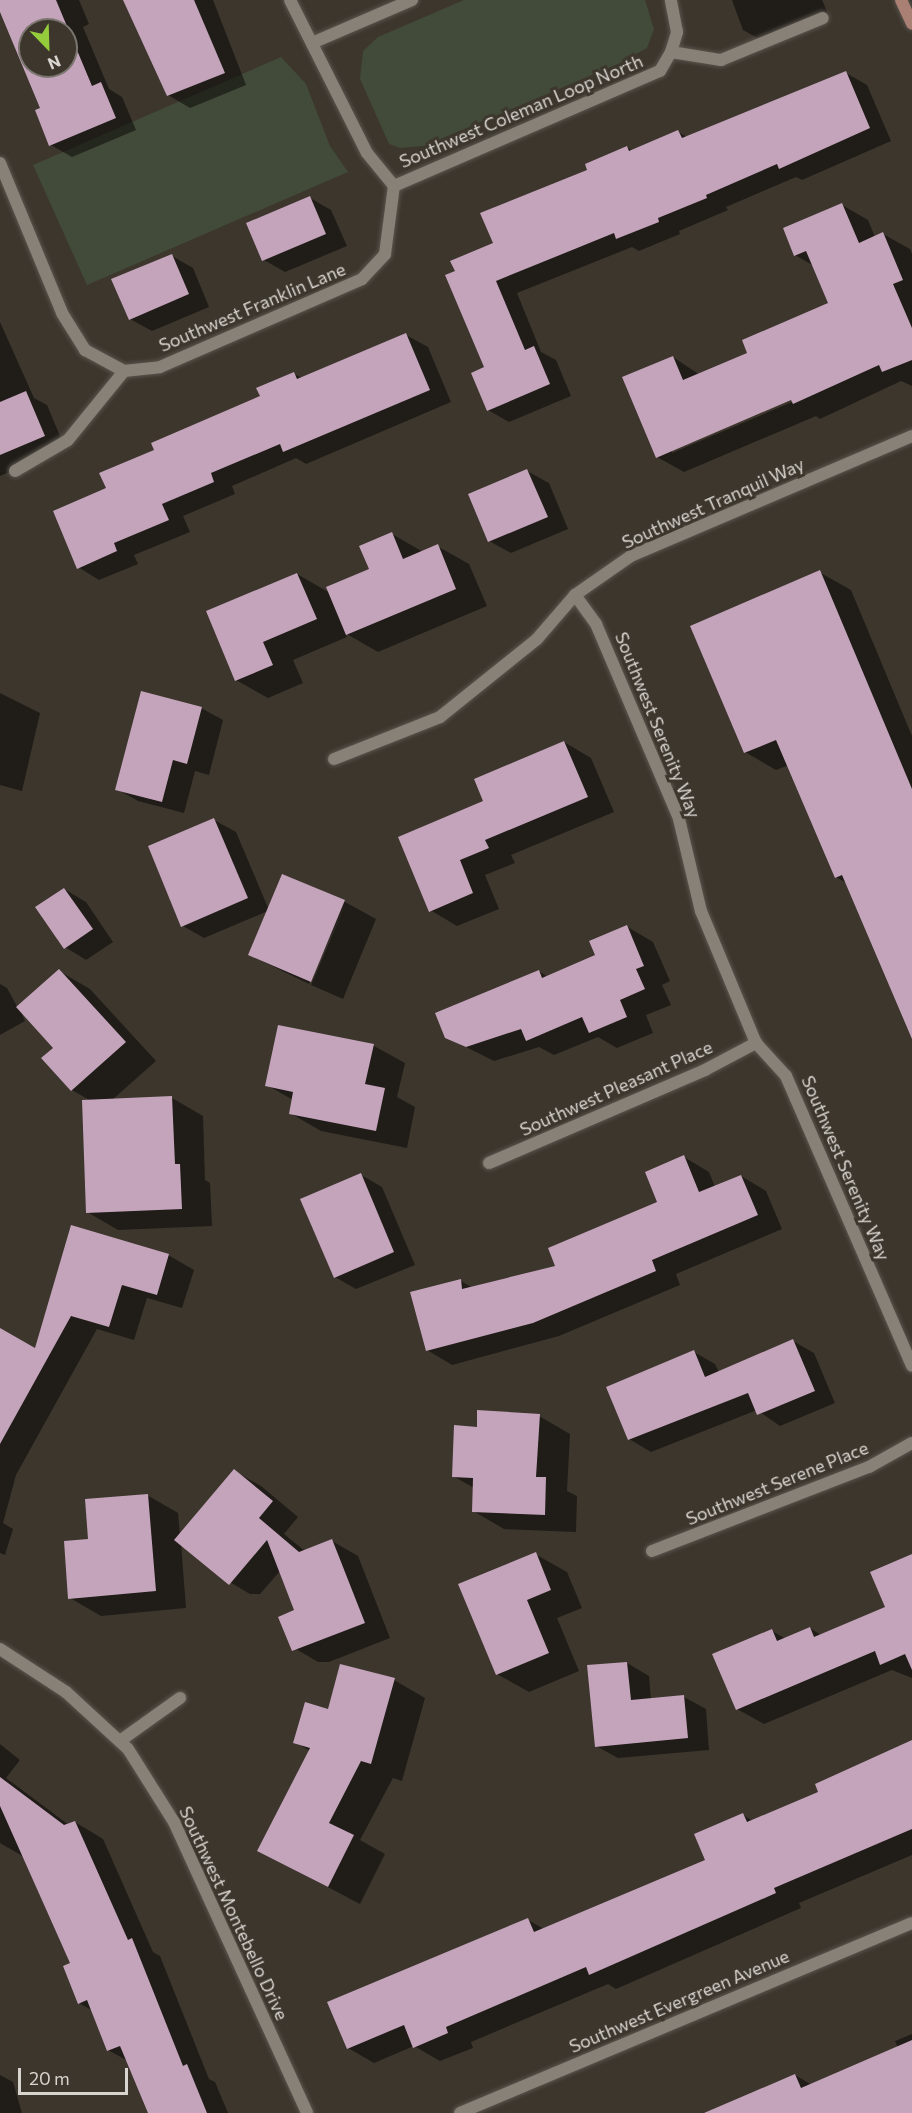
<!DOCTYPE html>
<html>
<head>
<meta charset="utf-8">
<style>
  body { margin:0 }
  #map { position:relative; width:912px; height:2113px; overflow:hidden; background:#3c362d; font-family:Commissioner,sans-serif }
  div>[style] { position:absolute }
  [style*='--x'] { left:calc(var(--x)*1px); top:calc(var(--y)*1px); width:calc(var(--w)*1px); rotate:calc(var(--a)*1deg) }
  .green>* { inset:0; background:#424a39 }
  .shadow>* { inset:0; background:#0007 }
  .building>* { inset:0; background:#c4a4bb }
  .roads { filter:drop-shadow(0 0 2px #59544d) drop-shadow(0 0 2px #59544d) }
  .lane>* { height:12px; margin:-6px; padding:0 6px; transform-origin:6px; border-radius:6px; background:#888177 }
  .street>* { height:12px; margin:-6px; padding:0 6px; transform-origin:6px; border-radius:6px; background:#888177 }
  .secondary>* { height:12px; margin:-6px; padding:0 6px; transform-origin:6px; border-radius:6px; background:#aa8075 }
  span { translate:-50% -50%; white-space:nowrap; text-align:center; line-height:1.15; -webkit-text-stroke:6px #3c362d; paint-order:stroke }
  .street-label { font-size:18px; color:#d8d4cf }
  .north { position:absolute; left:18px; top:18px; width:60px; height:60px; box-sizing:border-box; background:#3c362d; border:2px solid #7a756e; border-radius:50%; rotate:157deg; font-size:16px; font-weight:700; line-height:24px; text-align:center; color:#d8d4cf }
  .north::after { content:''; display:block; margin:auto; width:21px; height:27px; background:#94cc3c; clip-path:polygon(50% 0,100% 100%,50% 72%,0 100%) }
  .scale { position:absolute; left:18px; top:2068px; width:110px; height:27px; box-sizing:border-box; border:3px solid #d8d4cf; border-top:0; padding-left:8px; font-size:18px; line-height:21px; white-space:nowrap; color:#d8d4cf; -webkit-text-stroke:4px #3c362d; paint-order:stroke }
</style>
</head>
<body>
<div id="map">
  <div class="green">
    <div style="clip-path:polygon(464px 0,645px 0,654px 29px,647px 48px,618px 64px,424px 146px,400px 148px,389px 144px,360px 79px,363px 51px,378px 37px)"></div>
    <div style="clip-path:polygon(281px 57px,306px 84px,330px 146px,348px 172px,87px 285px,33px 165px)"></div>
  </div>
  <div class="shadow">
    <div style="clip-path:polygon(evenodd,0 0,79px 0,89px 24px,83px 27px,109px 89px,122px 97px,136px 130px,72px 157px,51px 145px,42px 109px,0 0,30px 30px,66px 30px,66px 66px,30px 66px,30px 30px)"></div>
    <div style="clip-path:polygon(126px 0,213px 0,246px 85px,190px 108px,168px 95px)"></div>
    <div style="clip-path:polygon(732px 0,822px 0,829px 16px,765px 42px,743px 30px)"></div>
    <div style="clip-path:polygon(846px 73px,867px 85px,891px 141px,802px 180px,796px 177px,726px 207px,728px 210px,679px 231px,680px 234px,639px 251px,632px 247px,517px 293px,541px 352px,556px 360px,571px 396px,509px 422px,488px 410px,486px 368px,457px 272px,589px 171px,627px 147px,633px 151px,678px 132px,687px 137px)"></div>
    <div style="clip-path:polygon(310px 198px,331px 210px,347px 246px,285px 272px,264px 260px)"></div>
    <div style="clip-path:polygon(evenodd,842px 205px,868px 220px,875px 237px,883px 234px,910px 249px,912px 254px,912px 386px,901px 381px,820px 419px,816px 416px,684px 472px,657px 457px,673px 357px,700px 375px,749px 354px,830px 304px,814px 266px,795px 255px,842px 205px,797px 396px,799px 399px,672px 453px,672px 449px,797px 396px)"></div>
    <div style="clip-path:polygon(172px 256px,193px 268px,209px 307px,152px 331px,130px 319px)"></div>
    <div style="clip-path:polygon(0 322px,34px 398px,47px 405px,65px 448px,0 476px)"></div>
    <div style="clip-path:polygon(406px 335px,428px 347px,451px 402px,306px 464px,296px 458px,232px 486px,235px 494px,183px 516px,190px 532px,134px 555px,138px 564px,99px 580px,78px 567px,107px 489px,156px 451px,262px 397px,294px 374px,302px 378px)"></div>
    <div style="clip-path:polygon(527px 471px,549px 483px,568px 529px,511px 553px,489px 541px)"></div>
    <div style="clip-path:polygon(392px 534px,423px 552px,437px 546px,469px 564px,487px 606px,378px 652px,345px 633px,347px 637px,293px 660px,303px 683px,268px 698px,236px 680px,297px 574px,330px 593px,371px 570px)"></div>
    <div style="clip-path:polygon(819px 572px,851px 590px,912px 736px,912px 1027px,848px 884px,836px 877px,789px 765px,776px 770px,745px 752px)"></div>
    <div style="clip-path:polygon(0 693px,40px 713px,22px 791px,0 785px)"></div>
    <div style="clip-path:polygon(201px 708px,223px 720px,209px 775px,195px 771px,184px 813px,138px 801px,117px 789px)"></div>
    <div style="clip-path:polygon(564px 742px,591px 758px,614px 812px,511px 855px,515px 863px,485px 875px,499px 909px,457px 926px,430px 910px,485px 802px)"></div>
    <div style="clip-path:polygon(214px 820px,236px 832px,269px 910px,283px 876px,345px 902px,376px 919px,343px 999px,311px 985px,346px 903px,309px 984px,250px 955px,268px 911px,204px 938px,183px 926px)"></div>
    <div style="clip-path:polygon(64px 889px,86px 902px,113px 942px,86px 960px,65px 947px)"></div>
    <div style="clip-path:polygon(626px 926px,653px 942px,670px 981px,662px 985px,671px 1005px,646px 1015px,653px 1033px,617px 1048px,598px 1037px,554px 1055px,539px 1047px,494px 1061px,446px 1037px,539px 971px,548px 977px,597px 956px)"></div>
    <div style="clip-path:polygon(59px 971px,90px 989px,156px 1061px,112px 1100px,172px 1098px,203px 1116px,205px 1180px,210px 1183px,212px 1226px,118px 1230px,87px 1212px,91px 1101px,72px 1090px,55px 1048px,21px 1012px,25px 1021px,0 1035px,0 984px,7px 988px,18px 1008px)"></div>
    <div style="clip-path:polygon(279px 1027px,374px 1046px,405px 1063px,397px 1097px,415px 1107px,407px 1148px,321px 1131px,290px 1113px,293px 1100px,267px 1085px)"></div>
    <div style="clip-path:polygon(684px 1157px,709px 1172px,715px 1187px,741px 1176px,766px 1191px,782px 1229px,676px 1274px,680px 1285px,559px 1336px,452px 1365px,427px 1350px,461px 1281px,473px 1288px,557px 1267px,659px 1202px)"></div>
    <div style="clip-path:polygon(361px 1175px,382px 1187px,415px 1265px,356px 1289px,335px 1277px)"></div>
    <div style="clip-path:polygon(72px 1227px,168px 1255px,194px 1270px,182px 1308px,147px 1298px,134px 1340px,97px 1329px,16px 1475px,3px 1523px,13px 1529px,5px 1555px,0 1553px,0 1344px,36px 1350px)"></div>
    <div style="clip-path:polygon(793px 1341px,814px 1353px,835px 1403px,780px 1426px,757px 1410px,651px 1452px,629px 1439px,694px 1352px,715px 1364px,719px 1372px)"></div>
    <div style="clip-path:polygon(539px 1416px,570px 1434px,567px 1491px,577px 1496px,576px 1532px,504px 1529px,473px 1511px,474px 1488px,453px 1476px,478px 1429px)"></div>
    <div style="clip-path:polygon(234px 1471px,261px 1486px,298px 1517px,284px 1534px,305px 1551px,332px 1541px,358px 1556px,390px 1638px,329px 1662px,318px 1662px,291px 1646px,296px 1611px,280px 1571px,260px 1594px,250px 1594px,223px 1578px,181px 1543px,186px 1608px,101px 1616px,70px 1598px,90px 1540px,147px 1495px,178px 1513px,180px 1535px)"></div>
    <div style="clip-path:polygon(535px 1554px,567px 1572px,582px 1608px,557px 1618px,579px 1671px,529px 1692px,497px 1674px)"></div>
    <div style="clip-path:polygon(912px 1556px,912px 1678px,892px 1670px,764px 1724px,737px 1709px,772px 1631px,786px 1639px,810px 1628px,821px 1635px,887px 1607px)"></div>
    <div style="clip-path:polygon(627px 1663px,649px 1676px,651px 1700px,684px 1697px,706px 1709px,709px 1750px,618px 1758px,596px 1746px)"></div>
    <div style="clip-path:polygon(394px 1680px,425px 1698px,402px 1781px,393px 1778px,360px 1840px,385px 1854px,360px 1904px,259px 1851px,310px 1751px,295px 1742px,329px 1710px)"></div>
    <div style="clip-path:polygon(912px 1741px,912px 1855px,799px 1903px,801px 1908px,616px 1989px,608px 1984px,471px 2042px,473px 2048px,440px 2061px,414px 2046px,374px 2063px,348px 2048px,528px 1920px,544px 1929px,707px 1861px,743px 1815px,753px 1821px,820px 1793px)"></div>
    <div style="clip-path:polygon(0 1744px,20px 1760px,6px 1778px,69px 1825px,75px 1822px,103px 1839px,153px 1952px,160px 1956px,209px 2079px,215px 2082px,228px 2113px,150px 2113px,128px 2061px,108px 2050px,93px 2011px,79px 2003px,72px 1964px,24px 1857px,0 1843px)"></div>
    <div style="clip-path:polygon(912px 2034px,912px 2113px,736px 2113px,795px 2075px,812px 2085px,898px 2048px,895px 2041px)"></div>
    <div style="clip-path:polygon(0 2075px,13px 2082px,22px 2113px,0 2113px)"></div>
  </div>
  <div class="building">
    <div style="clip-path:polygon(evenodd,0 0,56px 0,92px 86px,101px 82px,116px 118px,49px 146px,35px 110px,40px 108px,0 12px,0 0,30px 30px,66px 30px,66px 66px,30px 66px,30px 30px)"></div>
    <div style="clip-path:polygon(123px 0,194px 0,225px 73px,167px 96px)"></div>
    <div style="clip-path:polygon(846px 71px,870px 128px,779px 169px,777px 164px,706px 195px,707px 198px,658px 218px,659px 222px,616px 239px,614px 233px,496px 281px,525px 350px,534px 346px,550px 384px,487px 411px,471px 373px,484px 367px,445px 275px,455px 271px,450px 261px,493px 243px,480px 213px,587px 170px,585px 164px,627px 146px,629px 151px,678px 130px,682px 138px)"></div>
    <div style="clip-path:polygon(310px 196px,326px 234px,262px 261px,246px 223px)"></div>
    <div style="clip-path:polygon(842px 203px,859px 243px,883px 232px,903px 280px,893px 284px,912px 328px,912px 360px,882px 372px,879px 365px,793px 404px,791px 400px,656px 458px,622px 377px,673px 356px,683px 380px,747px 353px,742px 340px,828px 303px,806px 251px,794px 256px,783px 228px)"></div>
    <div style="clip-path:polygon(172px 254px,189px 294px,129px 320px,111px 279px)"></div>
    <div style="clip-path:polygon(406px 333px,430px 390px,283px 452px,280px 444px,211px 473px,214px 482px,162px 504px,169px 520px,114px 543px,117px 551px,77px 569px,53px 511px,106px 488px,99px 473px,154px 450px,151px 443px,260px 396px,256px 388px,294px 372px,297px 379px)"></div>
    <div style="clip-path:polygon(26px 391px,45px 436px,0 455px,0 402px)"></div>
    <div style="clip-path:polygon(527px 469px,548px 517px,488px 542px,468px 494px)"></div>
    <div style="clip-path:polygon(392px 532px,403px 559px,438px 544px,456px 589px,346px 635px,326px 587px,369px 569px,359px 546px)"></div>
    <div style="clip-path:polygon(820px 570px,912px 789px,912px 1039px,842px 875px,835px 878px,776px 740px,744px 753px,690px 626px)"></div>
    <div style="clip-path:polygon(297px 573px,317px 619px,263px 642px,273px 665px,235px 681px,206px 611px)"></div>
    <div style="clip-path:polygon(141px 691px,202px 707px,187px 764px,173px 760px,162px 802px,115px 790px)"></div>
    <div style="clip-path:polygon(564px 741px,588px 797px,485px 840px,489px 848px,460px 860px,473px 893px,429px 912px,398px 837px,483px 801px,474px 779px)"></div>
    <div style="clip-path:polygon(214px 818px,248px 898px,181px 927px,148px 846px)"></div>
    <div style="clip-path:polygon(282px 874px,345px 900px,311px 982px,248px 955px)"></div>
    <div style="clip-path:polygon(64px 888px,93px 929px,64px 949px,35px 907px)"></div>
    <div style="clip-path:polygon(627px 925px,644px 966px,636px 969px,645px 989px,620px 1000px,627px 1017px,589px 1033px,582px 1017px,526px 1041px,521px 1029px,466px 1047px,445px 1038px,435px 1013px,539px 970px,542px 978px,595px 955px,589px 941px)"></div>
    <div style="clip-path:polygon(59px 969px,126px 1042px,71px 1091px,41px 1058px,53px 1048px,16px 1007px)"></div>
    <div style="clip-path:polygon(278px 1025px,374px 1044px,365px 1084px,385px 1088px,376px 1131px,289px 1114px,293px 1092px,265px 1086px)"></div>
    <div style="clip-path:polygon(172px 1096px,175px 1164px,180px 1164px,182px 1209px,86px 1213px,82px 1100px)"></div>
    <div style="clip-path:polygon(684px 1155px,699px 1192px,741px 1175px,758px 1215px,652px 1260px,656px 1271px,533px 1323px,426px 1351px,410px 1292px,461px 1279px,462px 1289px,555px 1266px,548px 1248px,657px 1202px,645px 1172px)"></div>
    <div style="clip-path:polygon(361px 1173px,394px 1252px,334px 1278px,300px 1199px)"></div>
    <div style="clip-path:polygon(71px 1225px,169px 1254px,157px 1295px,122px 1285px,109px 1327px,71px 1316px,0 1444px,0 1328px,35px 1348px)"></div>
    <div style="clip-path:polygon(793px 1339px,815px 1391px,757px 1415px,748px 1393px,628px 1440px,606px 1387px,694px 1350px,705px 1377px)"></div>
    <div style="clip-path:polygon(477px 1410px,540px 1414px,536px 1477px,546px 1477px,545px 1515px,472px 1512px,473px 1478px,452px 1477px,454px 1425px,477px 1427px)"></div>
    <div style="clip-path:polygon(234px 1469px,273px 1501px,259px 1518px,299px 1552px,332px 1539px,365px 1623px,292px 1651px,278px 1617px,294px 1610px,267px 1540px,229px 1585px,174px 1540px)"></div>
    <div style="clip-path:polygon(148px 1494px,156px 1591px,68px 1599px,64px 1541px,88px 1539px,85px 1499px)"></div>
    <div style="clip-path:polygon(536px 1552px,551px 1590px,527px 1600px,549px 1653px,496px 1675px,458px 1584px)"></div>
    <div style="clip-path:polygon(912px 1554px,912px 1670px,905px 1654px,880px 1665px,875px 1651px,736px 1710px,712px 1654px,772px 1629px,777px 1641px,810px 1627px,814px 1637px,885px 1607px,870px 1572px)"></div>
    <div style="clip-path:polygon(627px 1662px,631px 1700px,684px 1695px,688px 1738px,595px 1747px,587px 1665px)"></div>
    <div style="clip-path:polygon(340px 1664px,395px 1678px,371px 1764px,361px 1761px,329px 1823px,354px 1835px,328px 1887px,257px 1851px,310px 1748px,293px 1743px,305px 1702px,328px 1709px)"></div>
    <div style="clip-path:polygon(912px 1740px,912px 1829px,774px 1888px,776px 1893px,589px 1975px,586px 1967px,446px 2027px,448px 2033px,413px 2048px,404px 2025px,347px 2049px,327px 2002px,528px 1918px,534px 1932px,705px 1860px,694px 1834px,743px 1813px,747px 1822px,818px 1792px,815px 1784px)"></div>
    <div style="clip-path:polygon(0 1777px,64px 1825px,75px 1821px,128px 1940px,132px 1938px,183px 2066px,187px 2064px,207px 2113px,148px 2113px,120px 2046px,107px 2051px,87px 2000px,78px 2004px,63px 1966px,70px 1963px,0 1806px)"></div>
    <div style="clip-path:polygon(912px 2040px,912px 2113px,704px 2113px,795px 2074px,801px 2088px)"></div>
  </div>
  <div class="roads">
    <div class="lane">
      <div style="--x:671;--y:52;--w:51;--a:9.1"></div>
      <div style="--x:721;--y:60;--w:110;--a:-22.4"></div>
      <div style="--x:15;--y:471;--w:61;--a:-30.3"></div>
      <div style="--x:68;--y:440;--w:89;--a:-50.9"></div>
      <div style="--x:120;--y:1741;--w:74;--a:-35.6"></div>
    </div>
    <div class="street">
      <div style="--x:290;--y:0;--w:171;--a:63.3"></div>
      <div style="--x:367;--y:153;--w:43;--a:50.7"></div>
      <div style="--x:312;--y:43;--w:109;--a:-23.3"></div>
      <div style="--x:0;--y:163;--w:162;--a:67.5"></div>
      <div style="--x:62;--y:313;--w:44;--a:58.1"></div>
      <div style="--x:85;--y:350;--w:44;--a:28.3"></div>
      <div style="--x:124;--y:371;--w:36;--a:-6"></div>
      <div style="--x:160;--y:367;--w:220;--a:-23.5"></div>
      <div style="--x:362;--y:279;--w:34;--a:-47"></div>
      <div style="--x:385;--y:254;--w:69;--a:-82.5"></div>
      <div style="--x:394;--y:186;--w:290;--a:-23.4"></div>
      <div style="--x:660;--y:71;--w:22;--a:-60"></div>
      <div style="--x:671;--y:52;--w:21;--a:-73"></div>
      <div style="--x:677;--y:32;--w:33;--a:-101"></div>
      <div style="--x:575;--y:595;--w:36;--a:54"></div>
      <div style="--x:596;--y:624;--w:212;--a:66.9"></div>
      <div style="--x:679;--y:819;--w:95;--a:76.6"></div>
      <div style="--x:701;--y:911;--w:143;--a:67.4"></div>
      <div style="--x:756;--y:1043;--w:45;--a:47.7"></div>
      <div style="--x:786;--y:1076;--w:316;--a:66.5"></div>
      <div style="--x:334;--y:759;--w:114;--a:-21.6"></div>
      <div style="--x:440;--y:717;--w:124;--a:-38.8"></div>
      <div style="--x:537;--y:639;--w:58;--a:-49.2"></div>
      <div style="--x:575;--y:595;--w:68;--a:-34.9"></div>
      <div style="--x:631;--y:556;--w:306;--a:-23.1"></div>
      <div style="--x:489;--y:1163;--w:235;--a:-23.3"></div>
      <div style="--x:705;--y:1070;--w:58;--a:-27.9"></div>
      <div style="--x:652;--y:1551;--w:233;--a:-21.2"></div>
      <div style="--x:869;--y:1467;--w:49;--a:-29.2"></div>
      <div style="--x:0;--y:1649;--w:79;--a:33.1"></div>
      <div style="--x:66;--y:1692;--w:84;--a:42.6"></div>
      <div style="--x:128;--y:1749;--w:86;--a:57.8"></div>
      <div style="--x:174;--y:1822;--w:320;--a:65.4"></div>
      <div style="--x:460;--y:2113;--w:490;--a:-22.8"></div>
    </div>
    <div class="secondary">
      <div style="--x:901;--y:0;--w:26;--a:65"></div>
    </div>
  </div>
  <div class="street-label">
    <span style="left:521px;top:111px;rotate:-23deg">Southwest Coleman Loop North</span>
    <span style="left:252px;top:307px;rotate:-23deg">Southwest Franklin Lane</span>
    <span style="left:713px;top:503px;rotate:-24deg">Southwest Tranquil Way</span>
    <span style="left:658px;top:725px;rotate:68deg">Southwest Serenity Way</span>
    <span style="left:616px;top:1088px;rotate:-24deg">Southwest Pleasant Place</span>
    <span style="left:846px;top:1168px;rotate:67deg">Southwest Serenity Way</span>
    <span style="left:777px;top:1483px;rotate:-22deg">Southwest Serene Place</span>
    <span style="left:234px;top:1913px;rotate:65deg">Southwest Montebello Drive</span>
    <span style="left:679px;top:2001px;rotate:-23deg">Southwest Evergreen Avenue</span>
  </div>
  <div class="north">N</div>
  <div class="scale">20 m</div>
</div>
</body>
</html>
